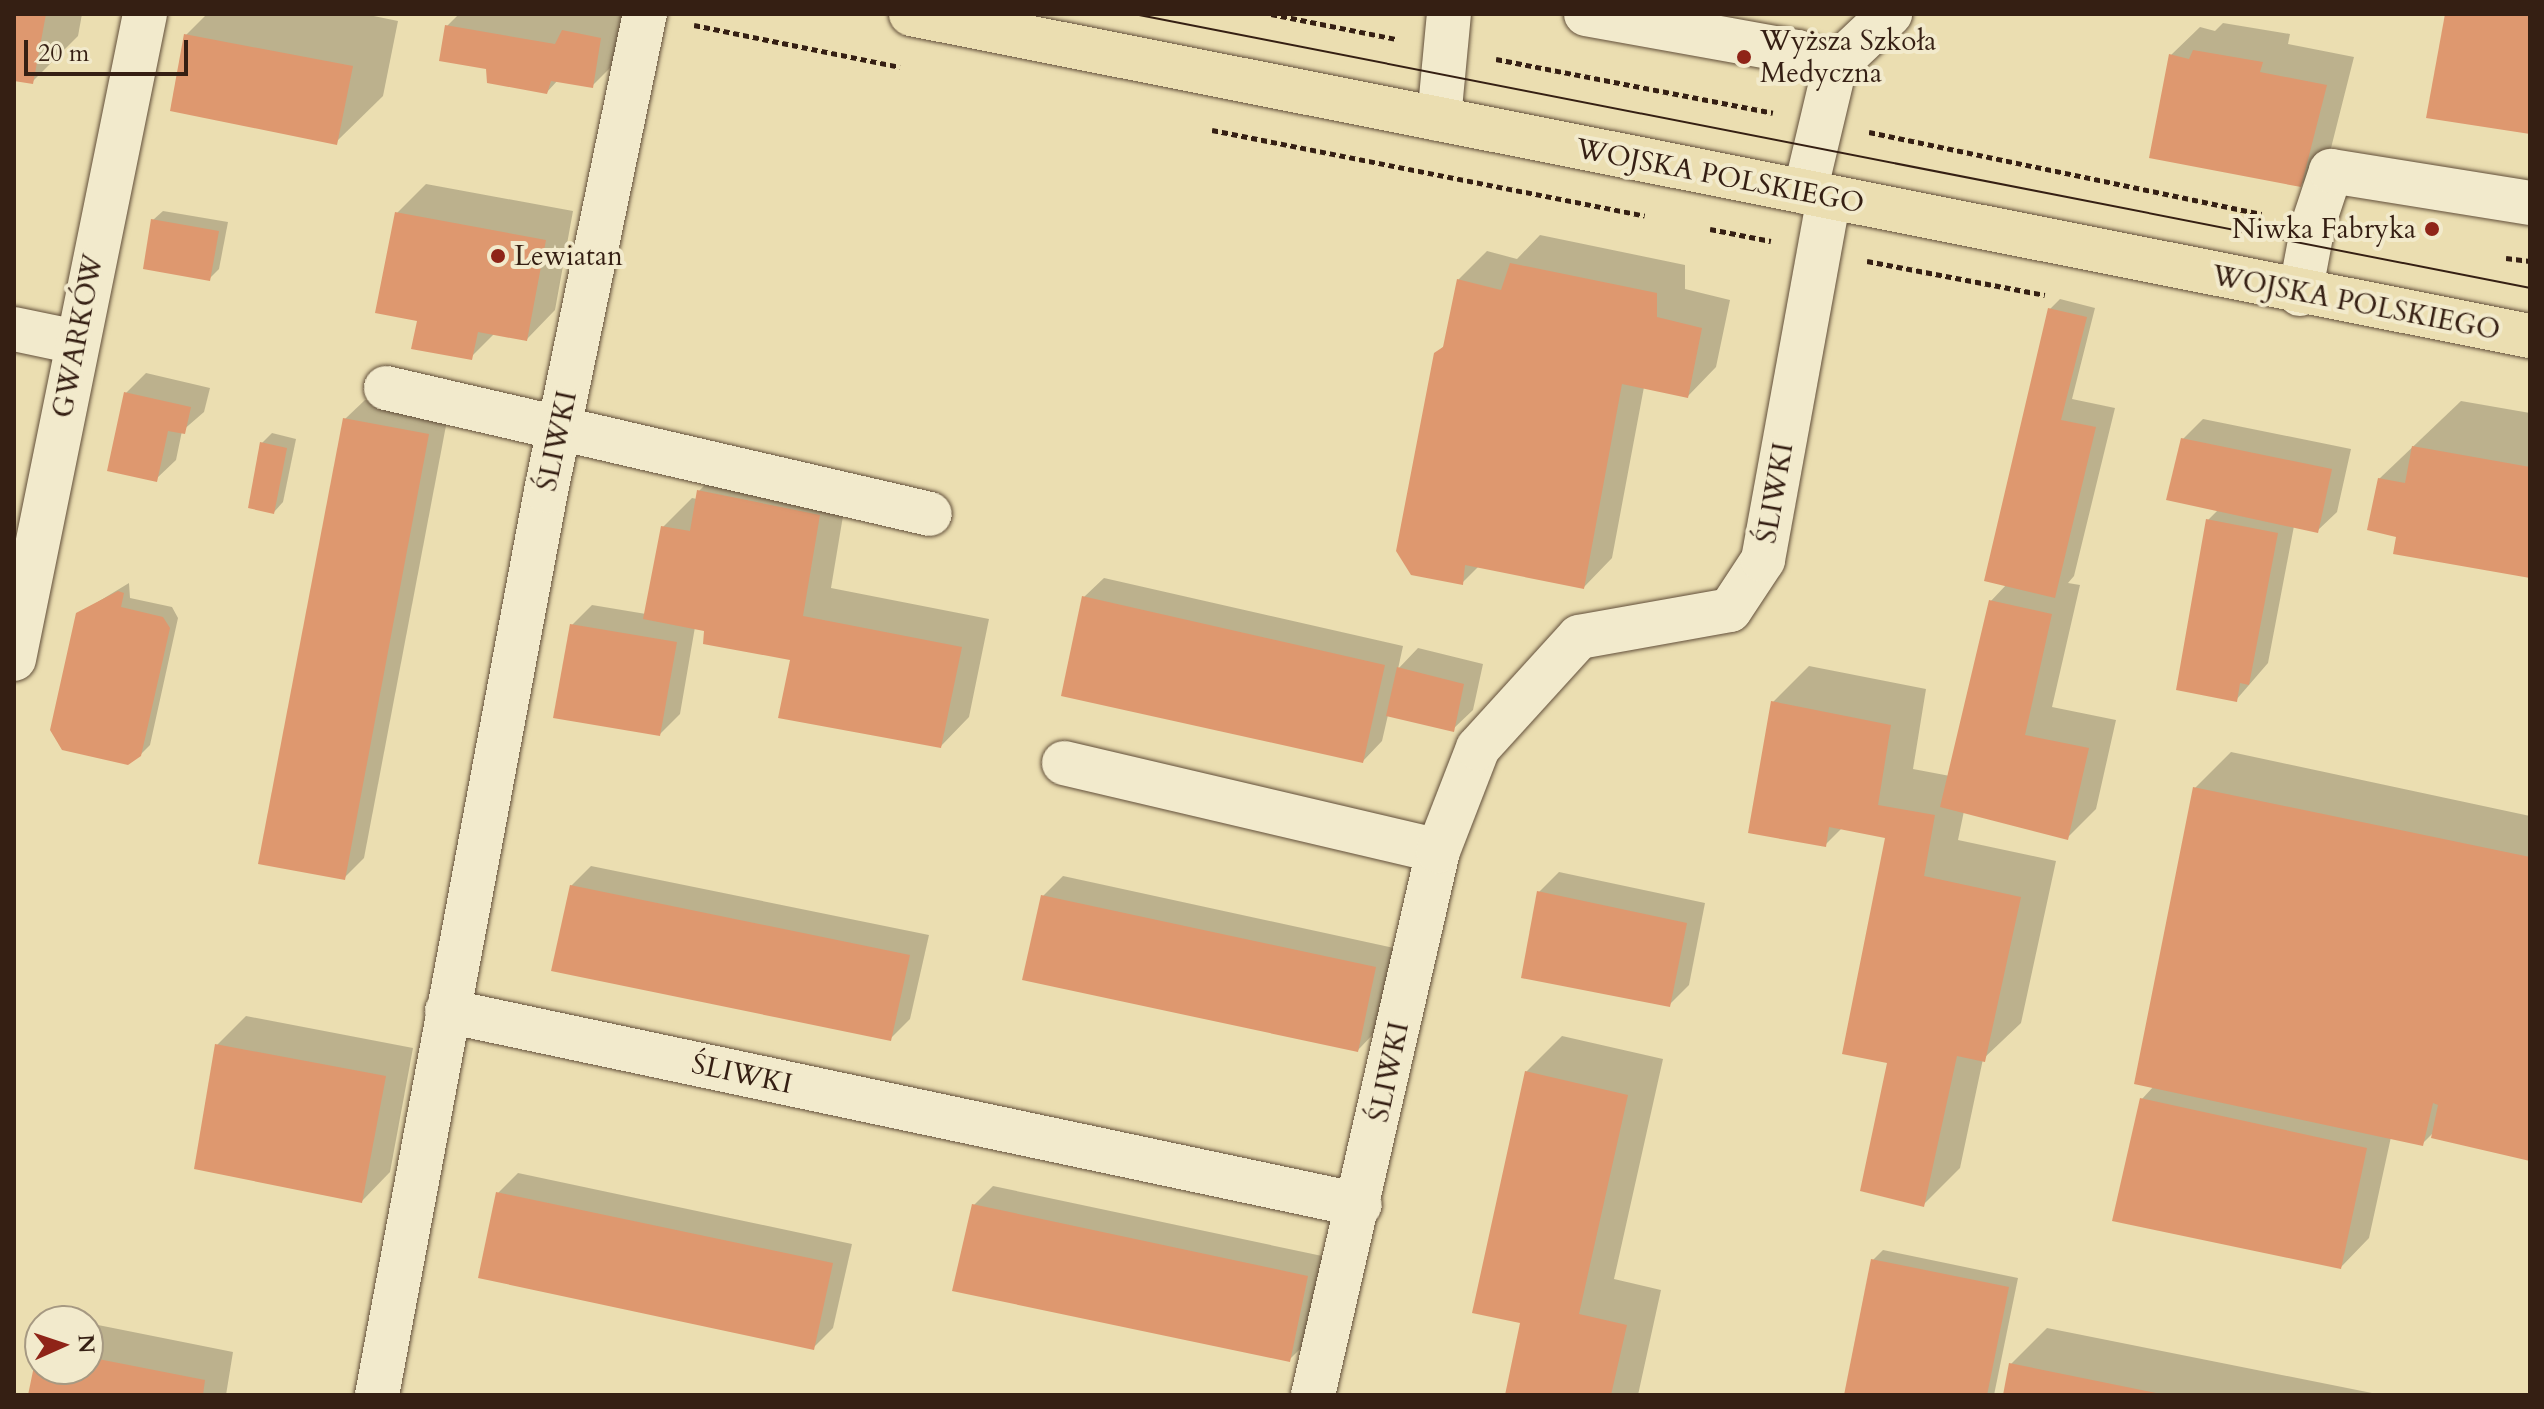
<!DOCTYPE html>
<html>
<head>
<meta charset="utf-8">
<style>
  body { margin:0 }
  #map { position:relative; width:2544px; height:1409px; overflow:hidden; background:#ebdeb1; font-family:Cardo,serif }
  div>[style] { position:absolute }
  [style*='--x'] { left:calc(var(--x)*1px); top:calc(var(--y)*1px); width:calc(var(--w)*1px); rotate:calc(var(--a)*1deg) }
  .shadow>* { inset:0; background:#0003 }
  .building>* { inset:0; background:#de986f }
  .path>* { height:5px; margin-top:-2.5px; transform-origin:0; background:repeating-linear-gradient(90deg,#351f13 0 6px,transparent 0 10px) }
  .roads { filter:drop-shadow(0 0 2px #624f3a) drop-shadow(0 0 2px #624f3a) }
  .minor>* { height:44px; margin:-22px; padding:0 22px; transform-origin:22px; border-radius:22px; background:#f2eacc }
  .major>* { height:44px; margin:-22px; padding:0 22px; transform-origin:22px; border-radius:22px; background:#ebdeb1 }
  .tram>* { height:2px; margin:-1px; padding:0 1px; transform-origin:1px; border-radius:1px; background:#351f13 }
  .dots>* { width:22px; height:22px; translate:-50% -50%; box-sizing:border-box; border:4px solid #f2eacc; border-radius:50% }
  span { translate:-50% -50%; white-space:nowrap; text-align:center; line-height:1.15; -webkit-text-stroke:8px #f2eacc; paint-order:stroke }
  .poi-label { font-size:28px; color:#351f13 }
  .left { translate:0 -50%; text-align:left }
  .right { translate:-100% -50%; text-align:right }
  .street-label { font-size:28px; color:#351f13 }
  .frame { position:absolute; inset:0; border:16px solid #351f13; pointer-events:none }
  .north { position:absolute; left:24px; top:1305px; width:80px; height:80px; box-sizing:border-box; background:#f2eacc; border:2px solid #a69982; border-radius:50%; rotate:87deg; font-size:22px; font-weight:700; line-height:32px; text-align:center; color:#351f13 }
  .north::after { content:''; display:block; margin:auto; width:28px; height:36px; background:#8f2418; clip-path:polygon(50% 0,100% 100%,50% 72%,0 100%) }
  .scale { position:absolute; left:24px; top:40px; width:164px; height:36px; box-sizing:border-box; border:4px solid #351f13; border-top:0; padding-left:10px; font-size:24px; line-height:28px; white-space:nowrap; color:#351f13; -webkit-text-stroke:6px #f2eacc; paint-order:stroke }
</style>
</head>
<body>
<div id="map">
  <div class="shadow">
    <div style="clip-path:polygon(14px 14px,82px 14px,78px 36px,32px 82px,14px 79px)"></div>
    <div style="clip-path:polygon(207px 14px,364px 14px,398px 21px,383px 96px,336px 142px,186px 35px)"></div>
    <div style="clip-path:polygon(459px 14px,580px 15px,628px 14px,621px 57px,592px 86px,558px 80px,547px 92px,488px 68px,447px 26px)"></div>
    <div style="clip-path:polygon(2223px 23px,2290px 34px,2288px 44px,2354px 57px,2329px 156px,2301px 185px,2171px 55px,2200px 27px,2215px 31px)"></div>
    <div style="clip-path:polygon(426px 184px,573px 211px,555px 310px,527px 339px,495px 333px,471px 357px,419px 319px,397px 213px)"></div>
    <div style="clip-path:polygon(163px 211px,228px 222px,219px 269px,209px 279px,153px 220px)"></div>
    <div style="clip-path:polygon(1540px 235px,1685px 265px,1685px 289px,1730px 300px,1716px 367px,1688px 396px,1644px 387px,1612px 558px,1584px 587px,1479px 566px,1462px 583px,1436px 354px,1445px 345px,1458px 280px,1487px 251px,1517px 259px)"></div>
    <div style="clip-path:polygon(2060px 299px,2095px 308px,2072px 399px,2115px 408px,2074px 576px,2068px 583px,2080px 585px,2052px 707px,2116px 720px,2096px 809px,2067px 838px,1964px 811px,1958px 840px,2056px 861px,2021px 1023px,1983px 1059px,1960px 1168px,1924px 1204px,1889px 1062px,1887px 836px,1842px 828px,1825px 845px,1773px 702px,1809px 666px,1926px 689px,1913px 769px,1950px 776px,1990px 602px,2007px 584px,2050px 309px)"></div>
    <div style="clip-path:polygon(146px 373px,210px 388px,204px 412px,182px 431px,176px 460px,156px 479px,126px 393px)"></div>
    <div style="clip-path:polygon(365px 400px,448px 415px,364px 858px,344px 878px,345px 419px)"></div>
    <div style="clip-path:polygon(2461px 401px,2530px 413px,2530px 576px,2399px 535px,2379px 479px)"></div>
    <div style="clip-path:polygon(2203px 419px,2351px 449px,2337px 512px,2317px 531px,2294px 526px,2268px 663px,2236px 700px,2208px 520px,2218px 510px,2183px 439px)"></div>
    <div style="clip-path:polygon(272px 433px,296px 439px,283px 502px,274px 512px,262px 443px)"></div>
    <div style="clip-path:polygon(727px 462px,848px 486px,831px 588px,989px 619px,969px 717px,941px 746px,792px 658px,695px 627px,680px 714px,660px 734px,572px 625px,592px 605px,646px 614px,663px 527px,692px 498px,697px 499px,699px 491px)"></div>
    <div style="clip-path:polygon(1104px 578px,1403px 646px,1398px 669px,1418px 648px,1483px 664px,1473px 710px,1453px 729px,1388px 715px,1382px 741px,1363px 761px,1084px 597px)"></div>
    <div style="clip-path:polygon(129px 583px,130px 598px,172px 607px,178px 618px,150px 745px,140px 755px,78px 614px)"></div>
    <div style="clip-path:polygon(2231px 752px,2530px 816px,2530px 1159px,2434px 1132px,2422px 1144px,2391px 1137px,2369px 1238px,2341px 1267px,2142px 1099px,2154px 1086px,2195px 788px)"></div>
    <div style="clip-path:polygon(591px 866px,929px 935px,910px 1019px,890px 1039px,571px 886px)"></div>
    <div style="clip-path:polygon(1559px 872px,1705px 903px,1689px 985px,1669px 1005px,1539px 892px)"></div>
    <div style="clip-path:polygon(1063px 876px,1394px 948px,1377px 1030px,1358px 1050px,1043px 896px)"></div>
    <div style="clip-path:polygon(246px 1016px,413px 1048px,390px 1172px,362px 1201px,217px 1045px)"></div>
    <div style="clip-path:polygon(1562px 1036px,1663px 1059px,1614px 1279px,1661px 1290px,1638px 1395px,1507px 1395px,1523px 1322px,1526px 1072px)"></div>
    <div style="clip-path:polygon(518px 1173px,852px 1244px,833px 1328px,813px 1348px,498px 1193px)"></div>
    <div style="clip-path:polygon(993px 1186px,1327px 1257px,1309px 1340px,1289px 1360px,974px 1205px)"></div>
    <div style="clip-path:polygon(1883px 1250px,2018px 1278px,1994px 1395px,1846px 1395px,1873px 1260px)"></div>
    <div style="clip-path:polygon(88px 1323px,233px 1352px,226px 1395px,30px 1395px,40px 1347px,40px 1369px,88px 1369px)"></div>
    <div style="clip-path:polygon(2047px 1328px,2382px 1395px,2005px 1395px,2011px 1364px)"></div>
  </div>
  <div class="building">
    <div style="clip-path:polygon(14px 14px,46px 14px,33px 84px,14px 81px)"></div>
    <div style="clip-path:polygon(2445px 14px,2530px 14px,2530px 134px,2426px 118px)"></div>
    <div style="clip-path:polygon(445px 25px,555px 44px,562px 30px,601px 38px,593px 88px,551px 81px,547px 94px,487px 83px,486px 69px,439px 61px)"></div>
    <div style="clip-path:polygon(184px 34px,353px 66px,337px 145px,170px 111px)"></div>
    <div style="clip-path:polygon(2193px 50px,2263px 62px,2260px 72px,2327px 85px,2301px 187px,2149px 158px,2169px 54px,2189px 59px)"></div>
    <div style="clip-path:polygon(395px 212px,546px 240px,527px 341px,478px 332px,472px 360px,411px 349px,417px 321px,375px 313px)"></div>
    <div style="clip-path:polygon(151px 219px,219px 231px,210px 281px,143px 269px)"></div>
    <div style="clip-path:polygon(1510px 263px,1657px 293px,1657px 317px,1702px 328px,1688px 398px,1622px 384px,1584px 589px,1465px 565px,1463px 585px,1411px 575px,1396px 551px,1434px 353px,1443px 347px,1457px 279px,1501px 290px)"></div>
    <div style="clip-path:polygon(2048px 308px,2087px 317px,2061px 420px,2096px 427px,2055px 598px,1984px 581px)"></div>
    <div style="clip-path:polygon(124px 392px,191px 407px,185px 434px,168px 431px,157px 482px,107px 471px)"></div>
    <div style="clip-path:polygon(343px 418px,429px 434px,345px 880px,258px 864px)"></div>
    <div style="clip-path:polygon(2181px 438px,2332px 469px,2318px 533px,2166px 500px)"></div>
    <div style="clip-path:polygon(260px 442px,287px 448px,274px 514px,248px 508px)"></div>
    <div style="clip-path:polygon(2412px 446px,2530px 467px,2530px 578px,2393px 554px,2396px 537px,2367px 530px,2378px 478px,2405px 483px)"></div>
    <div style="clip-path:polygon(697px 490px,820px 515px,803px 616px,962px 647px,941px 748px,778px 718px,790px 660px,703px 644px,704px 631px,643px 619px,661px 526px,690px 531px)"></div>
    <div style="clip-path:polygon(2206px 519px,2278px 533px,2249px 685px,2240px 683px,2237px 702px,2176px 690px)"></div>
    <div style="clip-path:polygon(118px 591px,124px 593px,121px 607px,163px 617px,170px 628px,141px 756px,128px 765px,62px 750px,50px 730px,76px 613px)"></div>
    <div style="clip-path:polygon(1082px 596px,1385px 665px,1363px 763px,1061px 696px)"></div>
    <div style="clip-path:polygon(1989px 600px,2052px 614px,2025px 735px,2089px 748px,2068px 840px,1940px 807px)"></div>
    <div style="clip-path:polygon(570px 624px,677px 642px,660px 736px,553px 718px)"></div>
    <div style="clip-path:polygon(1397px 667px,1464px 684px,1454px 732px,1386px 716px)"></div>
    <div style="clip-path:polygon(1771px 701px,1891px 725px,1878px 805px,1935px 815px,1924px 876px,2021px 897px,1985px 1062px,1957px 1056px,1924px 1207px,1860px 1191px,1887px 1063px,1842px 1054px,1885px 838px,1829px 827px,1826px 847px,1748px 833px)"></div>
    <div style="clip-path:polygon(2193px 787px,2530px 857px,2530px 1161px,2431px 1138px,2438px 1105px,2433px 1103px,2423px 1146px,2134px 1084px)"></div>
    <div style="clip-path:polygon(570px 885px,910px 955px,891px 1041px,551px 971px)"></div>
    <div style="clip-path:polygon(1537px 891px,1687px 923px,1670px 1007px,1521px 978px)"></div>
    <div style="clip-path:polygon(1041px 895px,1376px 967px,1358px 1052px,1022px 980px)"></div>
    <div style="clip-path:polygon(215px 1044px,386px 1076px,362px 1203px,194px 1169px)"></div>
    <div style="clip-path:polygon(1525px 1071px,1628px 1095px,1579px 1314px,1627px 1325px,1611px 1395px,1505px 1395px,1520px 1323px,1472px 1313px)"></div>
    <div style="clip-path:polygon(2140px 1098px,2367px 1148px,2341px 1269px,2112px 1221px)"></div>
    <div style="clip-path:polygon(496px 1192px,833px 1263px,814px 1350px,478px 1278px)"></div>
    <div style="clip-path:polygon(972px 1204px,1308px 1276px,1290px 1362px,952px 1291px)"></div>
    <div style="clip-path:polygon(1871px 1259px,2009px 1287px,1987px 1395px,1844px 1395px)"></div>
    <div style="clip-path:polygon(39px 1342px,40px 1369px,88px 1369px,88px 1357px,205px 1380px,203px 1395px,28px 1395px)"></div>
    <div style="clip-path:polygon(2009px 1363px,2161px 1394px,2161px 1395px,2003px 1395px)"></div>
  </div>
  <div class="path">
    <div style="--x:1271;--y:14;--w:127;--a:11.3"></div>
    <div style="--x:694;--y:25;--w:210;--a:11.5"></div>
    <div style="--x:1496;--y:59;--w:282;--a:11"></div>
    <div style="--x:1212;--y:130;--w:441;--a:11.2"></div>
    <div style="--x:1869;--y:132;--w:401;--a:11.8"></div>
    <div style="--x:1710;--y:229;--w:62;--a:11.1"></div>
    <div style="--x:2506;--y:258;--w:24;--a:7"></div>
    <div style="--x:1867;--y:261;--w:181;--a:10.8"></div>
  </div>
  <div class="roads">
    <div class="minor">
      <div style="--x:1586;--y:14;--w:215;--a:10.2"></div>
      <div style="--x:1798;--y:52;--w:40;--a:21"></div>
      <div style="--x:1439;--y:119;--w:105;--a:-84.6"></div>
      <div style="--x:1805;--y:192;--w:130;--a:-76.6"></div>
      <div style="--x:1835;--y:66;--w:76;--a:-43.4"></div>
      <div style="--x:2300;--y:294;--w:70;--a:-79.3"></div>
      <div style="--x:2313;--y:225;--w:57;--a:-71.6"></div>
      <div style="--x:2331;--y:171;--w:202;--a:9.1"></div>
      <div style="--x:14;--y:329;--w:63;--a:11.8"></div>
      <div style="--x:386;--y:388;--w:558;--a:13.04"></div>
      <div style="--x:14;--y:659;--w:658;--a:-78.52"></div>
      <div style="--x:1064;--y:763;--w:384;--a:13.2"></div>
      <div style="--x:447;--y:1011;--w:933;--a:12"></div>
      <div style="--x:377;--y:1395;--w:920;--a:-79.41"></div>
      <div style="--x:546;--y:491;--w:487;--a:-78.3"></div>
      <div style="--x:1313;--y:1395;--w:558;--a:-77.06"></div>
      <div style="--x:1438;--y:851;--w:110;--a:-68.8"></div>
      <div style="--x:1478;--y:748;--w:150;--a:-47.7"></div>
      <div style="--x:1579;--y:637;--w:153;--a:-10.1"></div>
      <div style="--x:1730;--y:610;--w:60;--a:-56.6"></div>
      <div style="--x:1763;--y:560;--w:369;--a:-79.7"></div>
    </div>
    <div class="major">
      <div style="--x:911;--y:14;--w:1651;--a:11.25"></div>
    </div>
  </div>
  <div class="tram">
    <div style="--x:1134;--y:14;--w:1423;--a:11.1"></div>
  </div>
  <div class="dots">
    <div style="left:1744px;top:57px;background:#8f2418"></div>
    <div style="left:2432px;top:229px;background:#8f2418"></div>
    <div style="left:498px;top:256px;background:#8f2418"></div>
  </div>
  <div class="poi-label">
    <span class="left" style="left:1760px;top:57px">Wyższa Szkoła<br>Medyczna</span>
    <span class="right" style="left:2416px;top:229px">Niwka Fabryka</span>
    <span class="left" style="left:514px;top:256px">Lewiatan</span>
  </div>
  <div class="street-label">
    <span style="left:1720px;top:176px;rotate:11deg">WOJSKA POLSKIEGO</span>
    <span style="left:2356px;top:303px;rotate:11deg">WOJSKA POLSKIEGO</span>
    <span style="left:78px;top:336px;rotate:-79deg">GWARKÓW</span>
    <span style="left:557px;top:441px;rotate:-78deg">ŚLIWKI</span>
    <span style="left:1775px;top:493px;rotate:-80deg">ŚLIWKI</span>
    <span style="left:1389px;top:1072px;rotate:-78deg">ŚLIWKI</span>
    <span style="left:742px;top:1074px;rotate:12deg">ŚLIWKI</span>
  </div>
  <div class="frame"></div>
  <div class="north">N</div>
  <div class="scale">20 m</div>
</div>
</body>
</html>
